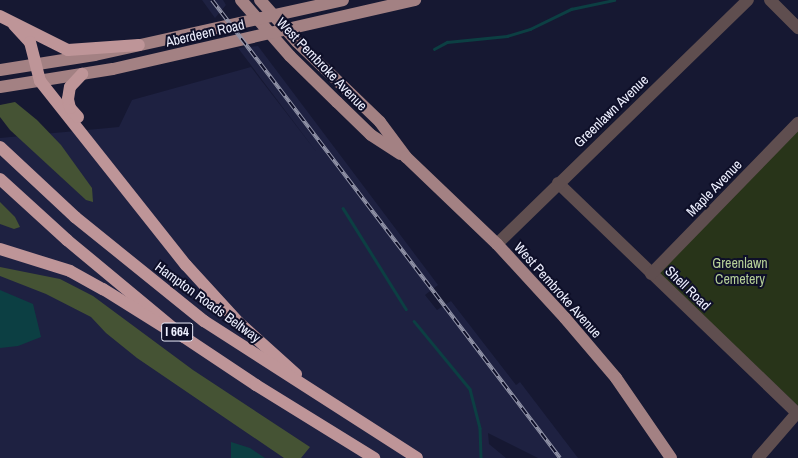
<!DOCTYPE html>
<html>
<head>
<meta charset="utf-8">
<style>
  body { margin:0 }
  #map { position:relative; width:798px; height:458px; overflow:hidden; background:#161832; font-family:"Archivo Narrow",sans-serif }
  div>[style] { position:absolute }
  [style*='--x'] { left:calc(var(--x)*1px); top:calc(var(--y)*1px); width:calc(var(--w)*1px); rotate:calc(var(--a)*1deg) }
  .built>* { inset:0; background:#1e2141 }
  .green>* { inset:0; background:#283419 }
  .forest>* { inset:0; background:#455334 }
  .water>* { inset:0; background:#0c3f43 }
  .stream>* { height:2.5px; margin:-1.25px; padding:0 1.25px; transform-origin:1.25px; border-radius:1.25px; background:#0c3f43 }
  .minor>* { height:12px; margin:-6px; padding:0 6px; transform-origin:6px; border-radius:6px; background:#5f4e4f }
  .major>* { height:12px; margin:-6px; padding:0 6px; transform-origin:6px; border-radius:6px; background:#a38183 }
  .highway>* { height:12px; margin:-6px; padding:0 6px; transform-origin:6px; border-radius:6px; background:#be9598 }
  .rail>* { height:4px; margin-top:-2px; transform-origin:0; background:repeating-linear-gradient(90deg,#0e0f28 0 8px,#9294a8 0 16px); box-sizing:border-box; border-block:1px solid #9294a8 }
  span { translate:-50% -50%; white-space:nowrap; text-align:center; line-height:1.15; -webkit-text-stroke:4px #0e0f28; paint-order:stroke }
  .shield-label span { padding:1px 3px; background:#0e0f28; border:1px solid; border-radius:3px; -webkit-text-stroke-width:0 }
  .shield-label { font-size:13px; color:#edeffe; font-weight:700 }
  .street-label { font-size:14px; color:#edeffe }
  .park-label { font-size:14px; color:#b5cf97 }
</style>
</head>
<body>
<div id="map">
  <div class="built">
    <div style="clip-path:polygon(202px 0,223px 0,226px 5px,215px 18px)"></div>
    <div style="clip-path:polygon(258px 46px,438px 285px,425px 295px,437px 310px,451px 301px,516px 385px,520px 382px,578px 458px,538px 458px,488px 433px,489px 444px,506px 458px,0 458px,0 138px,119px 127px,132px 100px,251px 67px,318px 154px,238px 48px)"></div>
  </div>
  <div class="green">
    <div style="clip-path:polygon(798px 129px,798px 406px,658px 273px)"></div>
  </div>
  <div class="forest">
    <div style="clip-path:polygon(15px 102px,37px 120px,61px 145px,92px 188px,93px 202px,86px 200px,10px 130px,0 117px,0 105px)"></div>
    <div style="clip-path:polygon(0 202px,15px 217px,20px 227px,14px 229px,0 224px)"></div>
    <div style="clip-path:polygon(0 267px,60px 279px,93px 296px,193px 370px,310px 447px,301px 458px,284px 458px,137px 358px,106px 333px,91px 317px,46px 294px,0 276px)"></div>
  </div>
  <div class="water">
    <div style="clip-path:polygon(0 290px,33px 304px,41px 337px,18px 346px,0 348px)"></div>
    <div style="clip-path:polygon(231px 442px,250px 448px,265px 458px,231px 458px)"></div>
  </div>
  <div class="stream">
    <div style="--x:434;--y:49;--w:15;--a:-28"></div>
    <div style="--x:447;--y:42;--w:60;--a:-5.7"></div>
    <div style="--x:507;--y:36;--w:24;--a:-17"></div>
    <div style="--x:530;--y:29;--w:46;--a:-26"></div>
    <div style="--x:571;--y:9;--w:44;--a:-11.8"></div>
    <div style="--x:343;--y:208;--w:119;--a:58"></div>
    <div style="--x:414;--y:321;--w:88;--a:50.5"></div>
    <div style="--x:470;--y:389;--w:40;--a:75.6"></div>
    <div style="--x:480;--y:428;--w:30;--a:88"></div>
  </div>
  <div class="minor">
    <div style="--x:770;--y:0;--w:40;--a:45"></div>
    <div style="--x:558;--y:183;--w:333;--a:43.9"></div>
    <div style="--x:497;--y:244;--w:350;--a:-44.2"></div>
    <div style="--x:651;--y:274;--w:211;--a:-45.8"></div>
    <div style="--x:758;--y:458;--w:60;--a:-49.1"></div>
  </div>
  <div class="major">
    <div style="--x:241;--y:0;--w:74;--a:48.8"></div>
    <div style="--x:290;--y:56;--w:66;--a:44.4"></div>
    <div style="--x:337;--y:102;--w:47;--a:44.1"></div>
    <div style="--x:371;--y:135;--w:35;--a:33"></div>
    <div style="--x:260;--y:0;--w:56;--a:48.6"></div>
    <div style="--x:297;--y:42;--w:115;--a:43.9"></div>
    <div style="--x:380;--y:122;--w:44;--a:53.4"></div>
    <div style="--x:406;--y:157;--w:126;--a:43.7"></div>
    <div style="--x:497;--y:244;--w:100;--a:47.4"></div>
    <div style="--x:565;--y:318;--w:79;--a:49.6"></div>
    <div style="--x:616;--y:378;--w:97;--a:55.5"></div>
    <div style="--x:0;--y:70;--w:96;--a:-9"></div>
    <div style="--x:95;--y:55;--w:254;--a:-12.5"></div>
    <div style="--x:0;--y:87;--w:114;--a:-9.1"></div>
    <div style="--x:113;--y:69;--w:310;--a:-12.9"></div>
  </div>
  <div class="highway">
    <div style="--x:0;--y:16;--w:76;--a:26.6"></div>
    <div style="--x:68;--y:50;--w:71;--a:-4"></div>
    <div style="--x:14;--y:25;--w:23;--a:47"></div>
    <div style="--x:30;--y:42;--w:40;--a:75.6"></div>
    <div style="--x:40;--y:81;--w:235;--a:51.6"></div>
    <div style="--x:186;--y:265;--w:77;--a:47.6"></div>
    <div style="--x:238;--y:322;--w:78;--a:41.9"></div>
    <div style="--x:78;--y:117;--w:12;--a:-132"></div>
    <div style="--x:70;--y:108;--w:9;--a:-103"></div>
    <div style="--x:68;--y:99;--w:12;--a:-81"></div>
    <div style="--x:70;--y:87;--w:18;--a:-47"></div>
    <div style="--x:0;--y:147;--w:103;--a:43"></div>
    <div style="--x:75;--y:217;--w:166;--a:38.9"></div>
    <div style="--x:204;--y:321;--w:253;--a:32.7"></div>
    <div style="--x:0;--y:179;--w:91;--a:42.3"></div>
    <div style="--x:67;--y:240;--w:152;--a:39.7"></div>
    <div style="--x:184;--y:337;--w:87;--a:33.7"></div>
    <div style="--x:256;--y:385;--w:139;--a:31.7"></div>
    <div style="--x:0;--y:249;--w:73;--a:17.4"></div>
    <div style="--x:70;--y:271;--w:38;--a:29"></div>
    <div style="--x:103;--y:289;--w:72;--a:31.9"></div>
  </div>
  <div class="rail">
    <div style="--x:212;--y:0;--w:575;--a:52.77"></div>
  </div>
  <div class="shield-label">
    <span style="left:177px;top:332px">I 664</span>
  </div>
  <div class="street-label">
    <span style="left:205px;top:33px;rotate:-13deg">Aberdeen Road</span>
    <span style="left:322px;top:64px;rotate:46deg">West Pembroke Avenue</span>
    <span style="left:611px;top:111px;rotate:-44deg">Greenlawn Avenue</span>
    <span style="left:714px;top:188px;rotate:-46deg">Maple Avenue</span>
    <span style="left:688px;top:288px;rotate:44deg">Shell Road</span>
    <span style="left:558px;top:290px;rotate:48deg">West Pembroke Avenue</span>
    <span style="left:208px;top:302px;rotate:36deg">Hampton Roads Beltway</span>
  </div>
  <div class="park-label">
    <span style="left:740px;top:271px">Greenlawn<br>Cemetery</span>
  </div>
</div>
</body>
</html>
